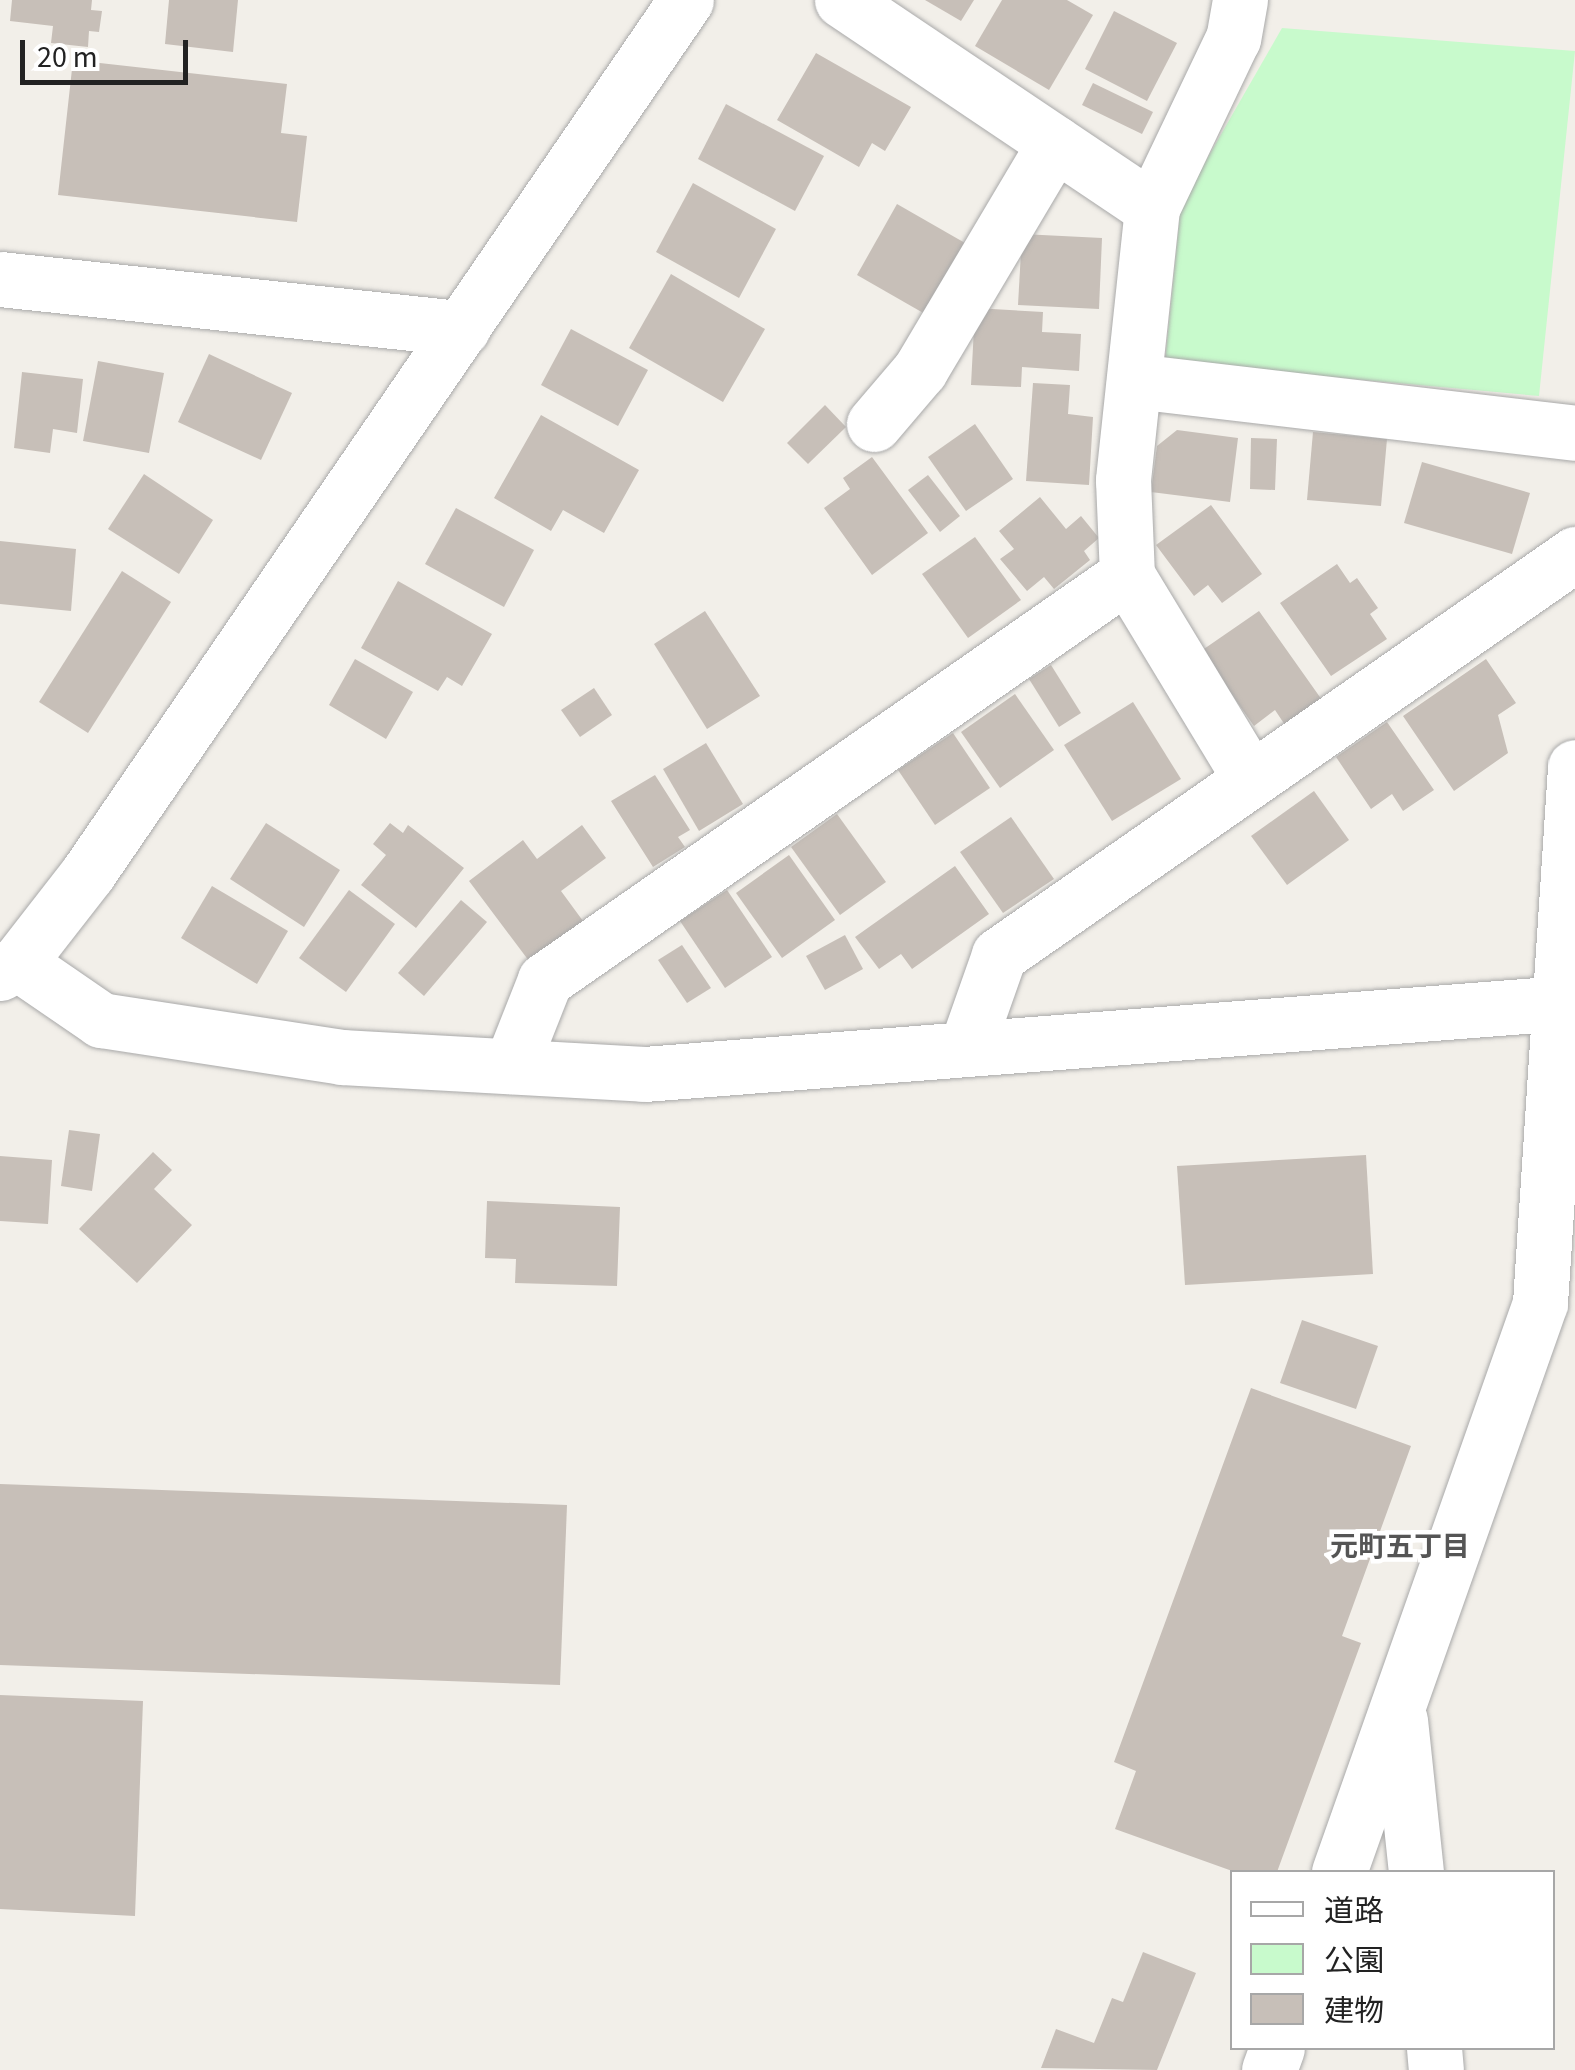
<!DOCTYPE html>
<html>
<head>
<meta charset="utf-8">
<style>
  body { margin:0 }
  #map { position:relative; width:1575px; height:2070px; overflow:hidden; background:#f2efe9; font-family:"Source Sans 3","Noto Sans JP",sans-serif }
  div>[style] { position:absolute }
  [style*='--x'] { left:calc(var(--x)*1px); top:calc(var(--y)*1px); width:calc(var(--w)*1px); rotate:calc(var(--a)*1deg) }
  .park>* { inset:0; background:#c8facc }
  .building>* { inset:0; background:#c7bfb8 }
  .roads { filter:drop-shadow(0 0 2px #a9a9a9) drop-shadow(0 0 2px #a9a9a9) }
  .minor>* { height:55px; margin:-27.5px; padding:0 27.5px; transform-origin:27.5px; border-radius:27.5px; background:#fff }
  span { translate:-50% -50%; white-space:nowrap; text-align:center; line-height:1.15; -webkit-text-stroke:9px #fff; paint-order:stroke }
  .neighbourhood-label { font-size:28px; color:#555; font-weight:700 }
  .legend { position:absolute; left:1230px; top:1870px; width:325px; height:180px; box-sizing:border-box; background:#fff; border:2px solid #a7a7a7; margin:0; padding:12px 18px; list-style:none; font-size:30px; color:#222 }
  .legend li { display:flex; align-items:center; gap:20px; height:50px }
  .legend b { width:50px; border:2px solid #a7a7a7 }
  .scale { position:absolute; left:20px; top:40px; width:168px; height:45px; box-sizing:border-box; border:5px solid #222; border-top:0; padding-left:12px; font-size:30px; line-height:35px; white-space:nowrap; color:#222; -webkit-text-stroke:8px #fff; paint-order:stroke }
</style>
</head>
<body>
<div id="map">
  <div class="park">
    <div style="clip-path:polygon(1282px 28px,1575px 51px,1539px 396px,1165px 362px,1181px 204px)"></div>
  </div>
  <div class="building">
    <div style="clip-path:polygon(12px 0,92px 0,91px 10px,102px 11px,99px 32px,89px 31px,88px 47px,51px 43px,53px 26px,10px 21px)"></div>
    <div style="clip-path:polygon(169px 0,238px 0,233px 52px,165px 44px)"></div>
    <div style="clip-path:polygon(925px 0,974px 0,961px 21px)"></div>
    <div style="clip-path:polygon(1002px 0,1067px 0,1093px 15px,1049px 90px,975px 46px)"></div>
    <div style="clip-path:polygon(1114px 11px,1177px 43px,1147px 101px,1085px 69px)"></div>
    <div style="clip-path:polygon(816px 53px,911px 107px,885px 151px,872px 143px,859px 167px,777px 120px)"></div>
    <div style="clip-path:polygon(73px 60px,287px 84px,281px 133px,307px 136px,297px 222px,58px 195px)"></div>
    <div style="clip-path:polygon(1093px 83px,1153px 112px,1142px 134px,1082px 105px)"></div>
    <div style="clip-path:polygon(726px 104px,824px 156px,795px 211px,698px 159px)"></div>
    <div style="clip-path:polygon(693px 183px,776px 229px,739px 298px,656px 252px)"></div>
    <div style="clip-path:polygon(897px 204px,972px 247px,932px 318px,857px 275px)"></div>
    <div style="clip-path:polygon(1022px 234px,1102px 238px,1099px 309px,1018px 305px)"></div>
    <div style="clip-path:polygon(671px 274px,765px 329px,723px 402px,629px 348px)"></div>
    <div style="clip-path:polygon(975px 308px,1043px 312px,1042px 332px,1081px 334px,1079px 371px,1022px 367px,1021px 387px,971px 385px)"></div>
    <div style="clip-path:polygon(571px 329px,648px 370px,618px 426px,541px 385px)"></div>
    <div style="clip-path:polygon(209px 354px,292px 393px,261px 460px,178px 422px)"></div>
    <div style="clip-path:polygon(98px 361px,164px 373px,149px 453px,83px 441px)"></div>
    <div style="clip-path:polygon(22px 372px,83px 379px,77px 433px,53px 429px,50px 453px,14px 448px)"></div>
    <div style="clip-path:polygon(1033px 383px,1070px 385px,1068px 414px,1093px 417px,1089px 485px,1026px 481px)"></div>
    <div style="clip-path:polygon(825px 405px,846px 427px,808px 464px,787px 443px)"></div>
    <div style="clip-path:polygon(541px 415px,639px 470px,604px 533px,563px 510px,551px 531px,494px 498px)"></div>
    <div style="clip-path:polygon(975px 424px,1013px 479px,966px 511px,928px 457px)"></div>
    <div style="clip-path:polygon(1177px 430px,1238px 438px,1230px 502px,1151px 492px,1157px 446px)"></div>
    <div style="clip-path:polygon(1313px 432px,1387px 439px,1381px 506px,1307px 500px)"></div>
    <div style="clip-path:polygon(1251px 438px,1277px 439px,1275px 490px,1250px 489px)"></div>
    <div style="clip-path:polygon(872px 457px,928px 533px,872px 575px,824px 508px,850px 489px,843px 478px)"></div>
    <div style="clip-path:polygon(1422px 462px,1530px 493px,1512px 554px,1404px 523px)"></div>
    <div style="clip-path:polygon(144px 474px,213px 520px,179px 574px,108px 529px)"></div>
    <div style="clip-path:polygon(928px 475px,960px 516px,940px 532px,908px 490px)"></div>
    <div style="clip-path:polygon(1040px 497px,1066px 529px,1081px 516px,1099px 538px,1084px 551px,1090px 560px,1054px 589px,1044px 577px,1027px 591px,1000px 559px,1014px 549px,999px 531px)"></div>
    <div style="clip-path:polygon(1211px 505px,1262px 574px,1222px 603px,1208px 585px,1194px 596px,1156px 545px)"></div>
    <div style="clip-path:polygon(456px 508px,534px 550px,504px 607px,425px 564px)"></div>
    <div style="clip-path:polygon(975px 537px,1021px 600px,968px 638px,922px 574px)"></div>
    <div style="clip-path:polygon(0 541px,76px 549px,71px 611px,0 604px)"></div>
    <div style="clip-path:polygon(1337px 564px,1350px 583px,1357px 578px,1378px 608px,1370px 614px,1387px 639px,1331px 676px,1280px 603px)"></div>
    <div style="clip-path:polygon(122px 571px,171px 602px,88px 733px,39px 702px)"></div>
    <div style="clip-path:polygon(398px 581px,492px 634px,462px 686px,447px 677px,438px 691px,361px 648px)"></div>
    <div style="clip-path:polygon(705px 611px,760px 696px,707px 729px,654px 644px)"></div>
    <div style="clip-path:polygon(1259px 611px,1322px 700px,1285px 725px,1275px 710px,1254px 726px,1201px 651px)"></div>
    <div style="clip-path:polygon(355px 659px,413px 692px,386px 739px,329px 705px)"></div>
    <div style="clip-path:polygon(1486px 659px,1516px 703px,1498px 715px,1508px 753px,1454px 791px,1403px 716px)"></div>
    <div style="clip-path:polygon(1051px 665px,1081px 713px,1059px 727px,1029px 679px)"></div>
    <div style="clip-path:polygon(594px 688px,612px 715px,580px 737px,561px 710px)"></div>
    <div style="clip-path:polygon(1015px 694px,1054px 750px,1000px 788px,961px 732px)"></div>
    <div style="clip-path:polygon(1133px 702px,1181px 779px,1112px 821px,1064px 745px)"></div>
    <div style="clip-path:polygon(1387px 722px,1434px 790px,1403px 811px,1392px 794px,1371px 809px,1336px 757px)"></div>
    <div style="clip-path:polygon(953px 733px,990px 788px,935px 825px,898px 770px)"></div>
    <div style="clip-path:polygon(706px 743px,743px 804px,699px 831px,663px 769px)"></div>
    <div style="clip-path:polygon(655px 775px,690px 830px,678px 837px,685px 847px,653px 867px,611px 801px)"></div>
    <div style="clip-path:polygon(1314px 791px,1349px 840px,1287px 885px,1251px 836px)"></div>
    <div style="clip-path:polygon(837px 814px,886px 882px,840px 915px,791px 847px)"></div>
    <div style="clip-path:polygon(1011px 817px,1054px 879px,1003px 913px,960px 852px)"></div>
    <div style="clip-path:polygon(266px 823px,340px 870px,304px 927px,230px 879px)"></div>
    <div style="clip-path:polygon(390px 823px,403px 833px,408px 825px,464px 868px,416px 928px,361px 885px,386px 855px,373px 844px)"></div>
    <div style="clip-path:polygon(582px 825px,606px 858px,561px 891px,583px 921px,529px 961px,469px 881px,523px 840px,537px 859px)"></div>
    <div style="clip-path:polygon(789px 855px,835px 920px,782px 958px,736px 893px)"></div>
    <div style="clip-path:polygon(955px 866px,989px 914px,912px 969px,901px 954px,879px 969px,855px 937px)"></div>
    <div style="clip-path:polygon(212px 886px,288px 931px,257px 984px,181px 938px)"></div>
    <div style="clip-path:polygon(349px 890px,395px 924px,346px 992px,299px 958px)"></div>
    <div style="clip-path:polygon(727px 890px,772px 957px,725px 988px,680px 921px)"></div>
    <div style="clip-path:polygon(461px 900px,487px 922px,424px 996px,398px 973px)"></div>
    <div style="clip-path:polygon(845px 935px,863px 969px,825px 990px,806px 956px)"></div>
    <div style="clip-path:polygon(682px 945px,711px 988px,687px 1003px,658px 960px)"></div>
    <div style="clip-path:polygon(69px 1130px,100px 1134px,92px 1191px,61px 1186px)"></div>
    <div style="clip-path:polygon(153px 1152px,172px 1170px,154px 1189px,192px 1225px,137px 1283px,79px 1229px)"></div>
    <div style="clip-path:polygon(1366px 1155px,1373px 1274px,1185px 1285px,1177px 1166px)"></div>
    <div style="clip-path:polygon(0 1156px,52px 1160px,48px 1224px,0 1221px)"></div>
    <div style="clip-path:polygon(487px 1201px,620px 1207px,617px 1286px,515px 1283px,516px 1259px,485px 1258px)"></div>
    <div style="clip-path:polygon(1302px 1320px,1378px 1346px,1356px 1409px,1280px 1383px)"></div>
    <div style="clip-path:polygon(1251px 1388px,1411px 1446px,1342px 1636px,1361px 1643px,1277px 1872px,1235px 1872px,1115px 1829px,1136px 1771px,1114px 1762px)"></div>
    <div style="clip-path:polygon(0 1484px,567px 1505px,560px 1685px,0 1665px)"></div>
    <div style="clip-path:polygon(0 1695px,143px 1701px,135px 1916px,0 1909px)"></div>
    <div style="clip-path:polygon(1143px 1952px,1196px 1973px,1157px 2070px,1041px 2068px,1056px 2029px,1094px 2043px,1112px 1998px,1123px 2002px)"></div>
  </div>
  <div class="roads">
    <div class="minor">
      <div style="--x:842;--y:0;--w:373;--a:33.9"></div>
      <div style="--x:1240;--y:0;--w:39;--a:100"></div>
      <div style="--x:1233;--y:38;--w:188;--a:115.5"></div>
      <div style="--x:1152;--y:208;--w:274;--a:96.1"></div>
      <div style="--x:1123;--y:480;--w:95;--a:87.6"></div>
      <div style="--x:1127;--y:575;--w:237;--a:58.8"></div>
      <div style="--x:0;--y:279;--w:465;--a:6.1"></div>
      <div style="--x:1134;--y:381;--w:444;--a:6.7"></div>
      <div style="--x:874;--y:424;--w:71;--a:-49.6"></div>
      <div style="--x:920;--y:370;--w:264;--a:-59.3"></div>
      <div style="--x:18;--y:963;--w:101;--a:34.5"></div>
      <div style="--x:101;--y:1020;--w:244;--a:8.7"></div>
      <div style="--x:342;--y:1057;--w:302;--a:3.2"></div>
      <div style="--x:644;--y:1074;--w:934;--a:-4.42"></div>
      <div style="--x:0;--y:973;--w:21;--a:-29"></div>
      <div style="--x:18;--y:963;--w:114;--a:-52.1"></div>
      <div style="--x:88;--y:873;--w:1058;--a:-55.59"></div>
      <div style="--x:967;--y:1046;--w:96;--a:-70.6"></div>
      <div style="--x:999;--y:955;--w:702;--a:-34.84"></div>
      <div style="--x:511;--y:1066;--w:92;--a:-68.4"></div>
      <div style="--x:545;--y:980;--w:709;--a:-34.83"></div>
      <div style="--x:1400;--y:1720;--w:153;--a:84"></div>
      <div style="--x:1339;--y:1872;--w:603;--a:-70.54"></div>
      <div style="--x:1540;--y:1303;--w:537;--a:-86.26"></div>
      <div style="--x:1434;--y:2048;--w:22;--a:85"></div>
      <div style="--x:1269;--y:2070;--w:23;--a:-70"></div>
    </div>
  </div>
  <div class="neighbourhood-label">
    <span style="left:1400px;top:1547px">元町五丁目</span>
  </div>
  <ul class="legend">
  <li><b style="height:12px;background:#fff"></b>道路</li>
  <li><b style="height:28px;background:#c8facc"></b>公園</li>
  <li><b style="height:28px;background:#c7bfb8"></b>建物</li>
  </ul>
  <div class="scale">20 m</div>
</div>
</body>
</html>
